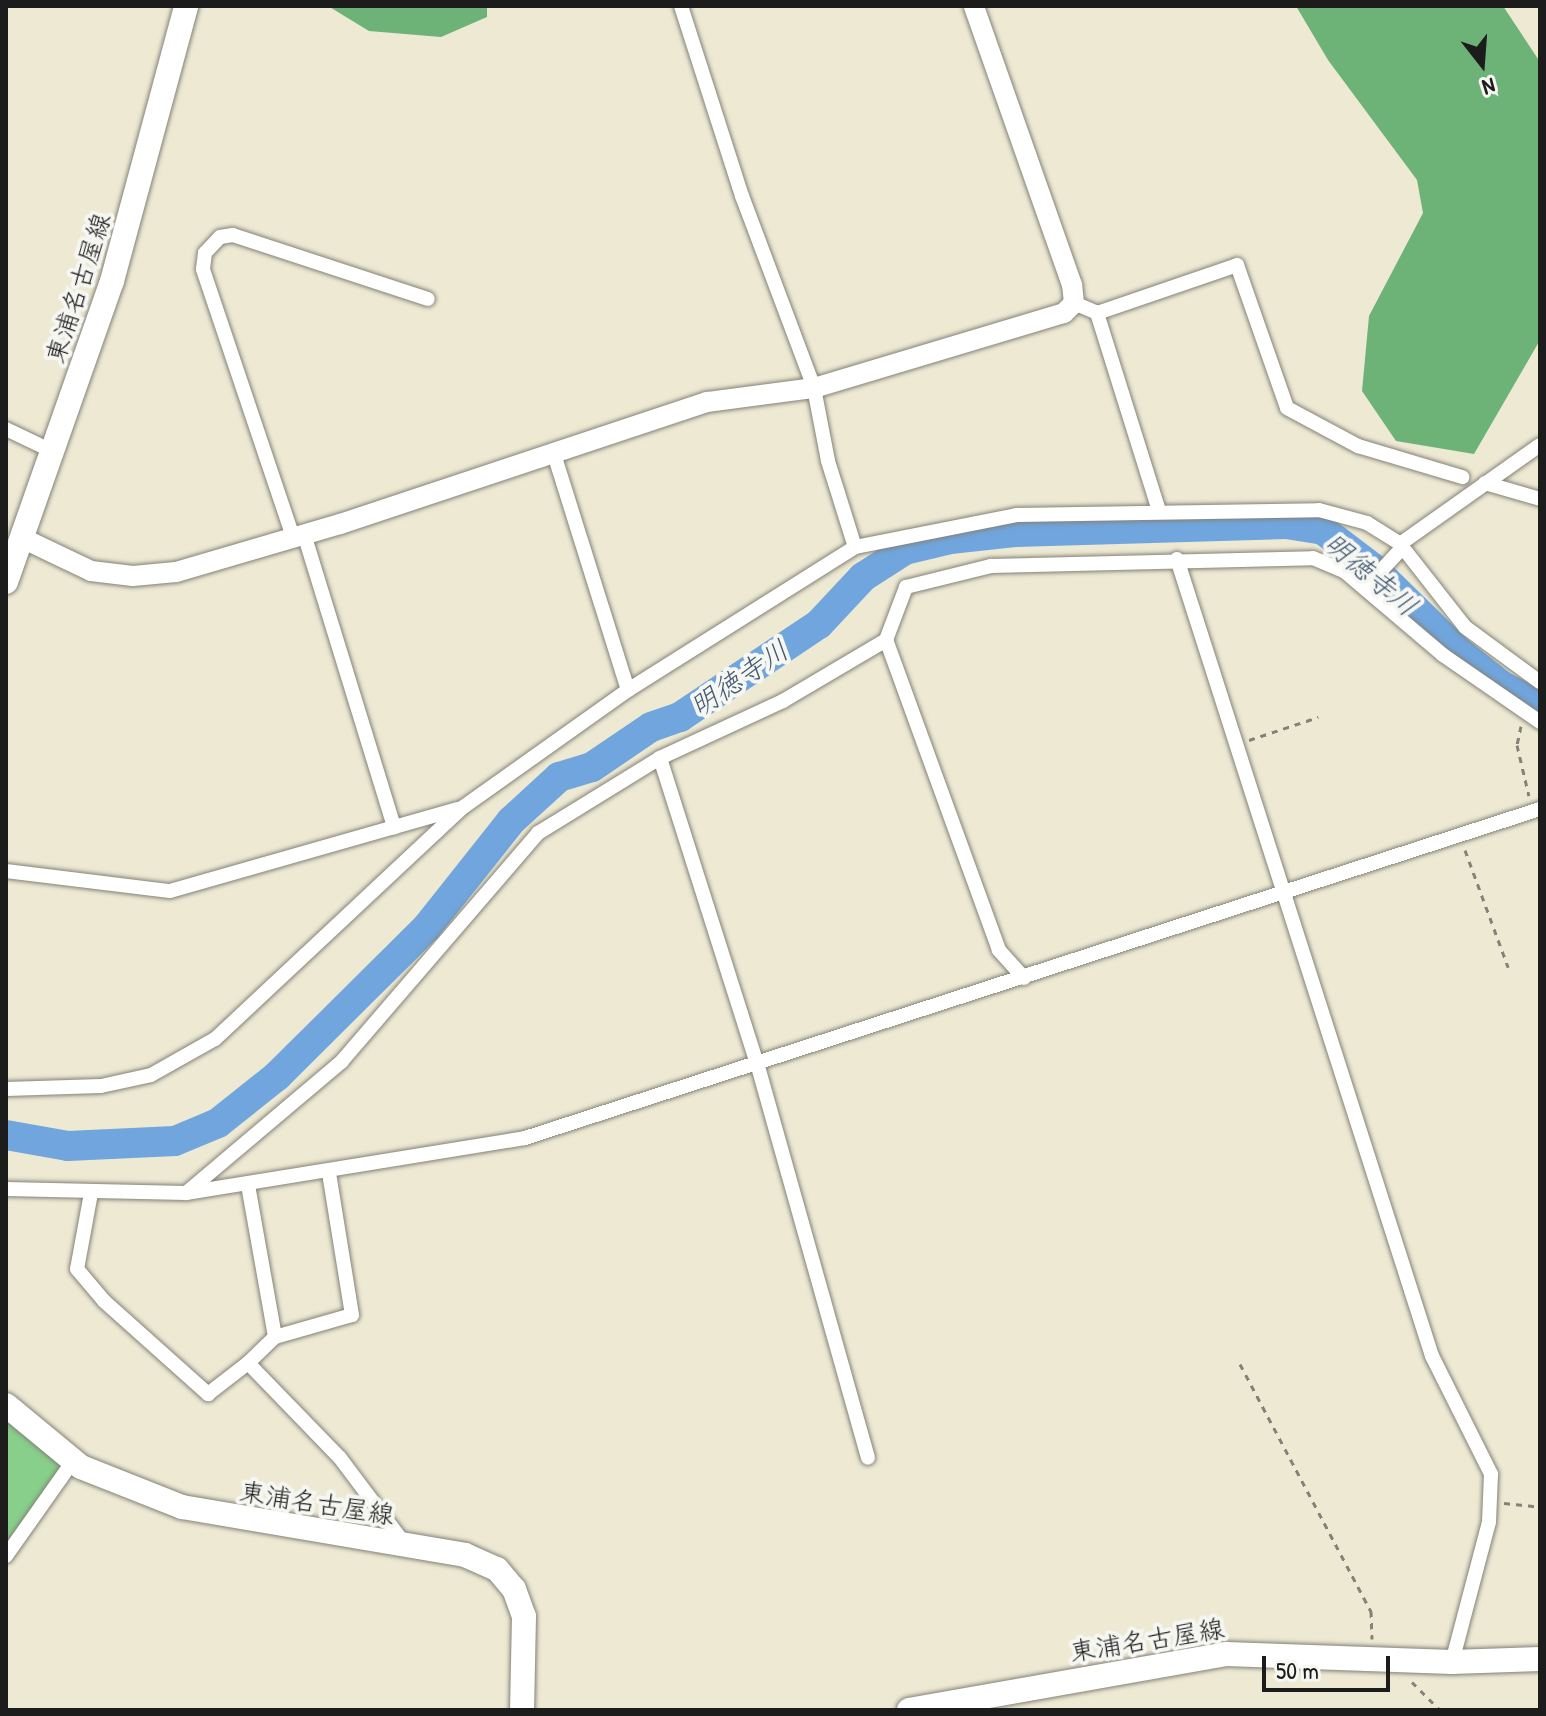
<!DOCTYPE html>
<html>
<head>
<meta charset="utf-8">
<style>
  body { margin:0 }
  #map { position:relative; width:1546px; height:1716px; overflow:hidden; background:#ede9d3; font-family:"Patrick Hand","Klee One",sans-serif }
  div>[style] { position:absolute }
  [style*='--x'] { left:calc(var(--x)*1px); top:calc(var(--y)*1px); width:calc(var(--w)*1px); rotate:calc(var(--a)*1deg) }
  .green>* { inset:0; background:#87cf8b }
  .forest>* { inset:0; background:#6db277 }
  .river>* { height:30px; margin:-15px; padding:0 15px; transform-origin:15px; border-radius:15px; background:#70a5dd }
  .path>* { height:3px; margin-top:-1.5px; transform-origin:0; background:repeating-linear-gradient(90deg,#848278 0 6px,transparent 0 12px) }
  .roads { filter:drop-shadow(0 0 2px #848278) drop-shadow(0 0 2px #848278) }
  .street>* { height:14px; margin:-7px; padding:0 7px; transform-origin:7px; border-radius:7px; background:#fff }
  .secondary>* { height:20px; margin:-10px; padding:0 10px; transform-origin:10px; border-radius:10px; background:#fff }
  .primary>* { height:24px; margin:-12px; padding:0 12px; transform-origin:12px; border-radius:12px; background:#fff }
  span { translate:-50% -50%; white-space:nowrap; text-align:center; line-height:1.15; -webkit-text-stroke:8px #f6f6f2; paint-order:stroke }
  .street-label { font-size:26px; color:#1c1c1c }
  .water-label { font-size:28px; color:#425a73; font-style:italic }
  .frame { position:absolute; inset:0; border:8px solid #1c1c1c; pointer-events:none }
  .north { position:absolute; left:1442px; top:24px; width:80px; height:80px; -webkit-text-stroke:6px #f6f6f2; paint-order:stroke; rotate:163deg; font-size:22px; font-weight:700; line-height:32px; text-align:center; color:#1c1c1c }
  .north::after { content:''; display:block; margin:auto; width:28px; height:36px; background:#1c1c1c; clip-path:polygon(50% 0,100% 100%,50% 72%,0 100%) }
  .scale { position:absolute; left:1262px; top:1656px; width:128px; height:36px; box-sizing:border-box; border:4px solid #1c1c1c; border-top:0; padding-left:10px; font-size:24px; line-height:28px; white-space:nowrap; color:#1c1c1c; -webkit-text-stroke:6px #f6f6f2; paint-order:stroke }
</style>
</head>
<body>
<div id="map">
  <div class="green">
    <div style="clip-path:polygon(6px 1417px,73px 1461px,6px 1545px)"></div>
  </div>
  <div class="forest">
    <div style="clip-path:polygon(328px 6px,487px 6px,487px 17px,441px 37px,369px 31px)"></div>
    <div style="clip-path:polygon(1296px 6px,1503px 6px,1540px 62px,1540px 340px,1474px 454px,1396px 441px,1362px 391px,1369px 316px,1423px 213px,1417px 180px,1328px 60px)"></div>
  </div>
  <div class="river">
    <div style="--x:6;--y:1135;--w:63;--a:10.1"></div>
    <div style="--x:68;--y:1146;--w:107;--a:-2.7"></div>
    <div style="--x:175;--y:1141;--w:47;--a:-22.7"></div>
    <div style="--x:218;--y:1123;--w:75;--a:-38.5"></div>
    <div style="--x:277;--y:1076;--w:211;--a:-44.8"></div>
    <div style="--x:427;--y:927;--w:135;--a:-51.6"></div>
    <div style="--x:511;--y:821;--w:65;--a:-42.5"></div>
    <div style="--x:559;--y:777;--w:34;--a:-17"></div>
    <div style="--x:592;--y:767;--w:71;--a:-34.1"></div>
    <div style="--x:651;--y:727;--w:31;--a:-19"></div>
    <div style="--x:680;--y:717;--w:167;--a:-33.8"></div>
    <div style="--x:819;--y:624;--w:64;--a:-46.9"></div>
    <div style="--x:863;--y:577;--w:50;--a:-32.7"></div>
    <div style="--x:905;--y:550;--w:46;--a:-13.7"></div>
    <div style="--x:950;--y:539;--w:65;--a:-6.1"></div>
    <div style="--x:1015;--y:532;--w:271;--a:-1.7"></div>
    <div style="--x:1286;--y:524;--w:37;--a:9"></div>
    <div style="--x:1323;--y:530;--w:63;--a:37.2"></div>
    <div style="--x:1373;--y:568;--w:119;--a:44.3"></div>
    <div style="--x:1458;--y:651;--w:56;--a:38.5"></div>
    <div style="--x:1502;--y:686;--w:42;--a:26.6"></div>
  </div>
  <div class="path">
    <div style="--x:1521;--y:726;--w:19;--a:102"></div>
    <div style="--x:1517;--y:745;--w:52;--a:76.8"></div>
    <div style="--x:1249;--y:740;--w:73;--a:-18.4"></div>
    <div style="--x:1465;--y:850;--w:125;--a:69.8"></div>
    <div style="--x:1240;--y:1364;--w:280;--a:62.1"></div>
    <div style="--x:1371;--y:1611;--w:28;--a:88"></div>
    <div style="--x:1504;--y:1503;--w:36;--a:6"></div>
    <div style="--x:1412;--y:1682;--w:40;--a:45"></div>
  </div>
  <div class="roads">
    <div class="street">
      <div style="--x:681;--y:6;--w:200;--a:72.2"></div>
      <div style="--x:742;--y:196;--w:205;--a:69.4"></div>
      <div style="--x:814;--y:388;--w:74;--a:79.1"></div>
      <div style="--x:828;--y:461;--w:90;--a:72.6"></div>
      <div style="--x:1074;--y:303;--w:25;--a:23"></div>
      <div style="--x:1097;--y:313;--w:207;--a:72.6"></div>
      <div style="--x:1097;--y:313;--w:148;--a:-18.9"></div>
      <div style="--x:1237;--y:265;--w:151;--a:70.7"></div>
      <div style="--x:1287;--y:408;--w:81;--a:28.2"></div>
      <div style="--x:1358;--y:446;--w:109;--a:16.6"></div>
      <div style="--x:6;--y:429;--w:51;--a:25.6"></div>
      <div style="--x:554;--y:454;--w:247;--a:72.6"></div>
      <div style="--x:1485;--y:483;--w:57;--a:16.2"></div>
      <div style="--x:304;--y:534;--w:307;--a:72.9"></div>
      <div style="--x:293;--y:537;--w:283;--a:-108.6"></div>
      <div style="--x:203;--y:269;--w:16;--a:-83"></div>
      <div style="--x:205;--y:253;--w:22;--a:-47"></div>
      <div style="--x:220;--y:237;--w:13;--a:-9"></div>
      <div style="--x:233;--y:235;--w:205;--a:18.2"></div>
      <div style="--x:1400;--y:544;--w:171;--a:-35.3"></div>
      <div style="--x:1177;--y:559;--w:837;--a:72.26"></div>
      <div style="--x:1432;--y:1356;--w:132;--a:63.4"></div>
      <div style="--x:1491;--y:1474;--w:48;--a:92.4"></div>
      <div style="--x:1489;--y:1522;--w:145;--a:104.8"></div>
      <div style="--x:1365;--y:588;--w:54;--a:-47.2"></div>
      <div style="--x:660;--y:758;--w:320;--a:72.4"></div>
      <div style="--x:757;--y:1063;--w:410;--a:74.3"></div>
      <div style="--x:6;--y:871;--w:165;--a:7"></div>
      <div style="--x:170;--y:891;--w:299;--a:-15.9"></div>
      <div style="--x:1024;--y:978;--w:38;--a:-132"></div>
      <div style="--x:999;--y:950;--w:330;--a:-110"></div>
      <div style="--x:886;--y:640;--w:57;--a:-69.3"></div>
      <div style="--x:906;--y:587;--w:88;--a:-13.9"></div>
      <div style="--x:991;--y:566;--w:322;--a:-1.4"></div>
      <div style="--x:1313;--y:558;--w:34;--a:23"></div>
      <div style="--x:1344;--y:571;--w:130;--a:40.3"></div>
      <div style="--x:1443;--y:655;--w:118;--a:34.6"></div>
      <div style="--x:6;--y:1089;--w:95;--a:-1.8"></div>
      <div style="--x:101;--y:1086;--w:51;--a:-12.4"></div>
      <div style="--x:151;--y:1075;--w:73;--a:-29.4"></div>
      <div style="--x:215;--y:1039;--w:338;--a:-43.1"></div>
      <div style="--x:462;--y:808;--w:204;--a:-35.4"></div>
      <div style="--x:628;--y:690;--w:268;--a:-32.2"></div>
      <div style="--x:855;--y:547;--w:164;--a:-11.2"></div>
      <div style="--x:1016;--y:515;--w:303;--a:-0.9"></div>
      <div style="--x:1319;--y:510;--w:50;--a:15.2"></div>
      <div style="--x:1367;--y:523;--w:39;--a:32"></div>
      <div style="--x:1400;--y:544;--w:105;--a:51.9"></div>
      <div style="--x:1465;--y:627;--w:93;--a:36.3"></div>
      <div style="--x:248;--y:1185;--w:154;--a:79.9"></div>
      <div style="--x:6;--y:1189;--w:180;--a:1.3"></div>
      <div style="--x:186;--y:1193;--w:343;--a:-9.2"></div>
      <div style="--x:525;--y:1138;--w:1067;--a:-17.96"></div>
      <div style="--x:91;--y:1193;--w:77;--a:100.4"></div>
      <div style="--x:77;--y:1269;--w:42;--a:49.8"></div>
      <div style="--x:104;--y:1301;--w:140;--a:41.8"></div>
      <div style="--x:208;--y:1394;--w:51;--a:-37.8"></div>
      <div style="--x:248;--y:1363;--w:132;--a:45.9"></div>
      <div style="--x:340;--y:1458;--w:110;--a:53.1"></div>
      <div style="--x:186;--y:1193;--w:204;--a:-40.2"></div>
      <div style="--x:342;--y:1061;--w:301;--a:-49.3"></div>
      <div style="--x:538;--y:833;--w:143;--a:-31.6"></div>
      <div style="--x:660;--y:758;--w:136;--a:-24.9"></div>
      <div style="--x:783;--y:701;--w:120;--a:-30.6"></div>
      <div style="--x:248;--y:1363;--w:37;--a:-44"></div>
      <div style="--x:275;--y:1337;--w:80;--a:-15.9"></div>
      <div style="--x:352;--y:1315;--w:144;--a:-99.2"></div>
      <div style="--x:6;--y:1556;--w:116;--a:-54.8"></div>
    </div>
    <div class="secondary">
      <div style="--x:22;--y:538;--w:76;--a:25.6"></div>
      <div style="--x:91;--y:571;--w:42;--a:6.8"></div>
      <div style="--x:133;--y:576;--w:43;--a:-5.3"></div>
      <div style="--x:176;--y:572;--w:171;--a:-16.3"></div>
      <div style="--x:340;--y:524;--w:387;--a:-18.4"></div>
      <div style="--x:707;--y:402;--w:108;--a:-7.5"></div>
      <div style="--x:814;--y:388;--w:261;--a:-16.7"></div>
      <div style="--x:1064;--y:313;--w:14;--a:-45"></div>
      <div style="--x:1074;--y:303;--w:18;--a:-96"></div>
      <div style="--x:1072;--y:285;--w:296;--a:-109.4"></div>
    </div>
    <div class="primary">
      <div style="--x:6;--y:582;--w:319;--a:-70.6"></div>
      <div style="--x:112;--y:281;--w:285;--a:-74.9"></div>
      <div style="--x:6;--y:1405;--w:97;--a:39.6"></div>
      <div style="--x:81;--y:1467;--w:109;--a:21.6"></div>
      <div style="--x:182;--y:1507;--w:287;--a:9.6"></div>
      <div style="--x:465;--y:1555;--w:35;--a:24"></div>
      <div style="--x:497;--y:1569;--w:26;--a:50"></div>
      <div style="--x:514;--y:1589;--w:29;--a:70"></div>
      <div style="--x:524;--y:1616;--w:94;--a:91.2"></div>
      <div style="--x:909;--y:1710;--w:322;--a:-10"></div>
      <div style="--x:1226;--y:1654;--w:226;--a:2"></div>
      <div style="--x:1452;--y:1662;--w:88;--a:-2"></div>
    </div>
  </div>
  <div class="street-label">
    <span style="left:78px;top:288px;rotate:-72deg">東浦名古屋線</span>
    <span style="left:317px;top:1503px;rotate:9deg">東浦名古屋線</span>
    <span style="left:1147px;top:1640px;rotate:-9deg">東浦名古屋線</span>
  </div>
  <div class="water-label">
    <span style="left:1371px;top:574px;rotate:40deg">明徳寺川</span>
    <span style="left:739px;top:678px;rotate:-34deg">明徳寺川</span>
  </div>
  <div class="frame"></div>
  <div class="north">N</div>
  <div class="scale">50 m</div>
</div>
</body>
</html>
